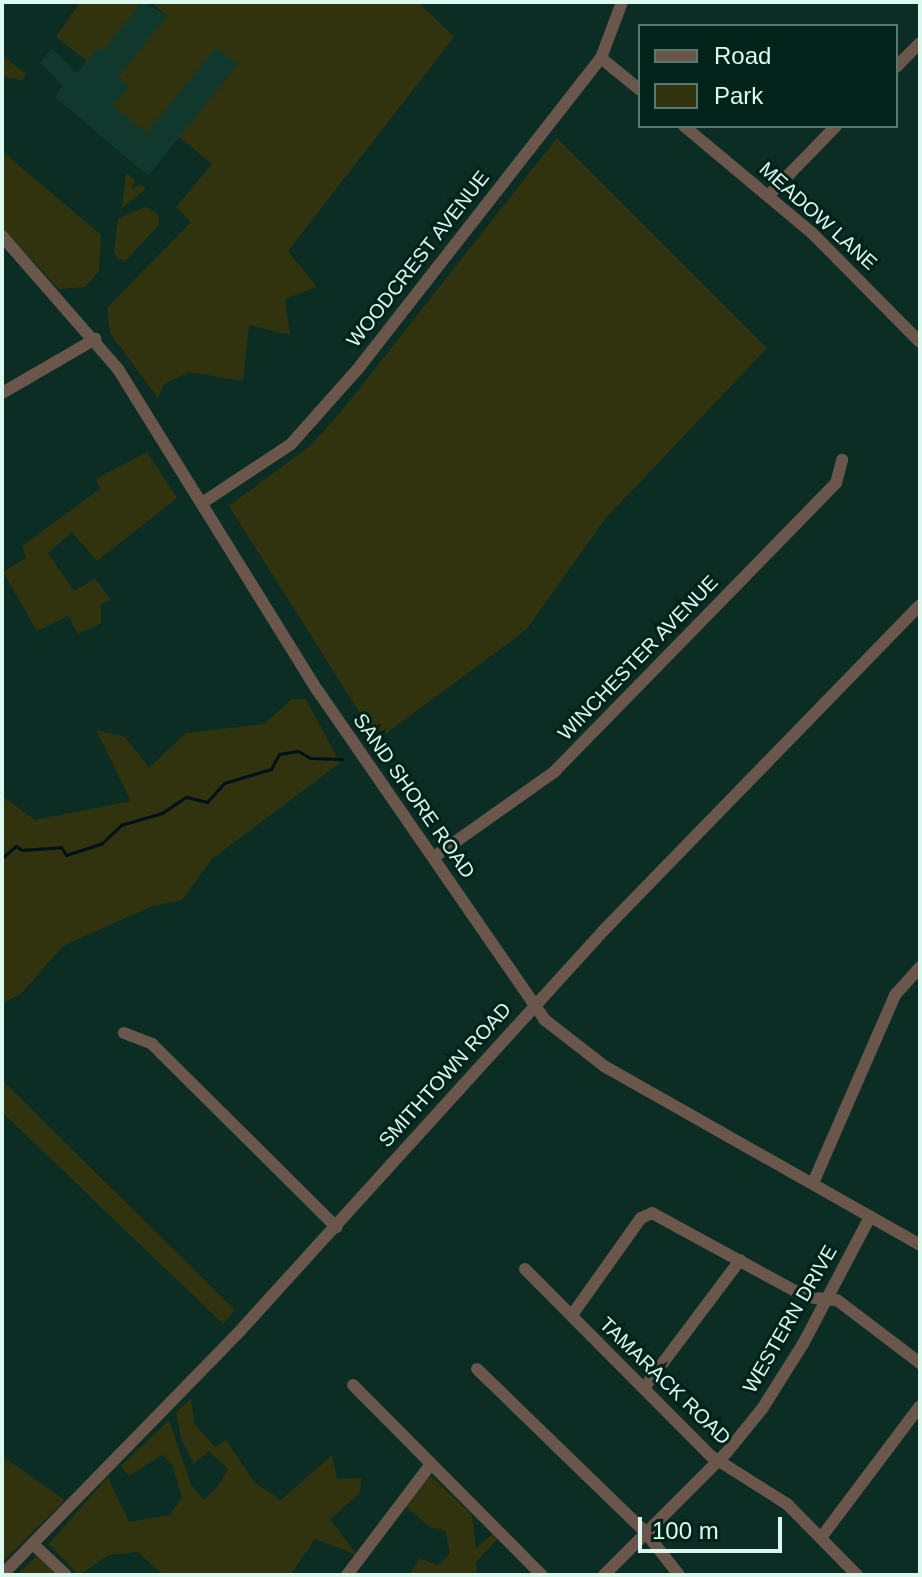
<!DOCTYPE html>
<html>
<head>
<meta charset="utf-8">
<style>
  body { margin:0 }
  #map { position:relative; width:922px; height:1577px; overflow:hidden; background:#0b2d24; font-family:Helvetica,sans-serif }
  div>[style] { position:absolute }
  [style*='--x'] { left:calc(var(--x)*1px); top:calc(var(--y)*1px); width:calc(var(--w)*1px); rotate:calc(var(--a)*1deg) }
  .built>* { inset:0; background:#10382d }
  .green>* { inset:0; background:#31330e }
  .stream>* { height:3px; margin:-1.5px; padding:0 1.5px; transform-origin:1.5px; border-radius:1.5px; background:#01111a }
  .minor>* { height:12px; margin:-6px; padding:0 6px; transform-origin:6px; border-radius:6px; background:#6a564b }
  span { translate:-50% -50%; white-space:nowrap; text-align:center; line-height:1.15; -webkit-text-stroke:6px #02231a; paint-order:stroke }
  .street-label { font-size:20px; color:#dbf9ee }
  .frame { position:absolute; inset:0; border:4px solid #dbf9ee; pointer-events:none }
  .legend { position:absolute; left:638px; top:24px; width:260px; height:104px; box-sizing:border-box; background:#02231a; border:2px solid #59796f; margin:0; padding:10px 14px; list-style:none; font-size:24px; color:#dbf9ee }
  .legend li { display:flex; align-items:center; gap:16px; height:40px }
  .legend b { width:40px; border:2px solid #59796f }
  .scale { position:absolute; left:638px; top:1517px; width:144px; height:36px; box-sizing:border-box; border:4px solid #dbf9ee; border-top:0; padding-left:10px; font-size:24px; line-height:28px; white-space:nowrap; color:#dbf9ee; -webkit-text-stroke:6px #02231a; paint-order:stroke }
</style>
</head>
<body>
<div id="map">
  <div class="built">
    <div style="clip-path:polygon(142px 2px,168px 16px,119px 76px,129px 86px,216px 47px,238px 64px,148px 176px,55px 97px,63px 86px,40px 63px,52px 48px,77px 73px,97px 48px,102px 51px)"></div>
  </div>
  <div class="green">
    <div style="clip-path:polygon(80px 2px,142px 2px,102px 52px,97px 48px,87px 61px,56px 37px)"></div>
    <div style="clip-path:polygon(151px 2px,418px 2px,454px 37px,288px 251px,317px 287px,285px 299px,290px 335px,249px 325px,243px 381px,189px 372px,164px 384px,158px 398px,110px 333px,107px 308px,191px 222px,176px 207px,212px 164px,179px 137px,238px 64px,216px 48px,146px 133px,113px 106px,129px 86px,118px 77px,167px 16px)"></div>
    <div style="clip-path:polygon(2px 55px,26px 74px,22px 80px,2px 77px)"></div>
    <div style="clip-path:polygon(557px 138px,767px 348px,605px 519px,526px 630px,377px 740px,229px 506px,310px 446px,340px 413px)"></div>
    <div style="clip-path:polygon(2px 151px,101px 235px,99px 271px,85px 287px,59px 289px,2px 228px)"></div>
    <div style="clip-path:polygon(126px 173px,135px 180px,131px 190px,140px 184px,146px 189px,122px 208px)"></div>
    <div style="clip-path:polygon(145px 207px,158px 214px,159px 225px,126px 260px,118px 259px,114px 252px,118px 219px)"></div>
    <div style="clip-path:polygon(147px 452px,177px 498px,97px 561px,72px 532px,48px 553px,74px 591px,95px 579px,111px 600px,101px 604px,101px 623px,78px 634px,68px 616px,37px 631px,3px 572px,26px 558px,22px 546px,100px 489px,96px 479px)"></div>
    <div style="clip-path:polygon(292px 699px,306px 699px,340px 763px,212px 859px,182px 900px,152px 906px,63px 946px,21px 994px,2px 1003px,2px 796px,35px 820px,131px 801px,96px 730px,125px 737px,149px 768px,186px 733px,264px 724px)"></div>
    <div style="clip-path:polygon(2px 1080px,235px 1310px,223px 1324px,2px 1112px)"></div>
    <div style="clip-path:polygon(191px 1399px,195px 1425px,215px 1447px,226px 1440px,255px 1483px,281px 1500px,332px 1455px,337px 1479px,361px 1478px,360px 1493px,330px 1519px,357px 1555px,315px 1539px,290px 1575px,163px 1575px,138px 1552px,109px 1555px,79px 1575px,49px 1544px,108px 1477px,129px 1522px,170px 1515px,182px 1497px,172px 1464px,162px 1455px,129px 1476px,121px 1466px,169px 1420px,191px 1485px,204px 1500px,218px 1486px,228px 1469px,209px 1451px,194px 1464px,182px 1441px,176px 1412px)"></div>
    <div style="clip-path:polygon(2px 1456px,65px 1500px,2px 1563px)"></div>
    <div style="clip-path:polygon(432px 1477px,472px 1515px,476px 1548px,494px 1533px,499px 1537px,476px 1562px,477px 1575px,409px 1575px,420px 1558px,438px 1566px,450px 1553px,445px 1530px,431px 1528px,405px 1506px,424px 1478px)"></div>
    <div style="clip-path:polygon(37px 1556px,58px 1575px,17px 1575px)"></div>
  </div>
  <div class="stream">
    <div style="--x:2;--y:858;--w:18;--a:-41"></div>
    <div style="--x:16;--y:846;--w:7;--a:34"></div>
    <div style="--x:22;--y:850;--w:39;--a:-4"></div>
    <div style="--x:61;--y:847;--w:9;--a:58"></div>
    <div style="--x:66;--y:855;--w:38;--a:-18"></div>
    <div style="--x:102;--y:843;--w:26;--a:-43"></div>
    <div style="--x:121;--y:825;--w:43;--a:-16.3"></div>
    <div style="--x:162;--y:813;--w:29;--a:-34"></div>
    <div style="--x:186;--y:797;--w:22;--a:13"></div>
    <div style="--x:207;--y:802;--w:25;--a:-48"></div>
    <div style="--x:224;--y:783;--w:49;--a:-16.6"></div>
    <div style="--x:271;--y:769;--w:17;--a:-62"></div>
    <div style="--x:279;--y:754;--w:19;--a:-9"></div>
    <div style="--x:298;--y:751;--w:14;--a:30"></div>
    <div style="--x:310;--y:758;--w:32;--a:2"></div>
  </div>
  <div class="minor">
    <div style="--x:601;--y:58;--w:50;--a:39.4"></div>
    <div style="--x:896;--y:67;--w:34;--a:-45"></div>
    <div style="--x:684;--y:126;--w:167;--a:39.9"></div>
    <div style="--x:812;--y:233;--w:153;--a:45.3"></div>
    <div style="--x:768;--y:196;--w:98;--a:-45.8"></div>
    <div style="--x:2;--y:236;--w:176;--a:48.9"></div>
    <div style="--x:118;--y:369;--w:379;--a:58.2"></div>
    <div style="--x:318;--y:691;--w:400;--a:55.4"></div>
    <div style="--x:545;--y:1020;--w:75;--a:37.9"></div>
    <div style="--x:604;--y:1066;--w:363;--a:29.5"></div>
    <div style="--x:2;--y:393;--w:108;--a:-30.1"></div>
    <div style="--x:202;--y:503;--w:107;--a:-33.5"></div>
    <div style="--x:291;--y:444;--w:99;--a:-48.3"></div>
    <div style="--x:357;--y:370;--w:396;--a:-52"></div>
    <div style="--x:601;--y:58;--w:60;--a:-69.4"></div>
    <div style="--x:434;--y:857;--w:147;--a:-35.3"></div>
    <div style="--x:554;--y:772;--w:404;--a:-45.7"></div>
    <div style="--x:836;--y:483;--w:24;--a:-75"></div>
    <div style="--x:124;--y:1033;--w:30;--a:21"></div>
    <div style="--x:152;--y:1044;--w:260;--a:44.8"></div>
    <div style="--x:813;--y:1183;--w:205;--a:-66.4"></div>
    <div style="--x:895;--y:995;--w:38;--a:-48"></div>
    <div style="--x:525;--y:1269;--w:264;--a:45.2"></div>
    <div style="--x:711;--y:1456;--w:90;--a:32.3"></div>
    <div style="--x:787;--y:1504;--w:100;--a:45.4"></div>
    <div style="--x:572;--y:1315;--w:119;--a:-54.6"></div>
    <div style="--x:641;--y:1218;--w:12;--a:-24"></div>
    <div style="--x:652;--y:1213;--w:175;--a:28.6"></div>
    <div style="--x:806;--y:1297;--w:31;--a:6"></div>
    <div style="--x:837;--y:1300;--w:104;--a:37.2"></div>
    <div style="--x:477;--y:1369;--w:235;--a:44.1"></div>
    <div style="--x:646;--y:1533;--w:53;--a:51.8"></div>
    <div style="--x:353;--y:1385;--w:268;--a:45.2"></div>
    <div style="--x:644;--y:1388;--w:160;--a:-53.1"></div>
    <div style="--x:823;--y:1535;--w:161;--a:-53.1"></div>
    <div style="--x:33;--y:1544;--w:45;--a:43.2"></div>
    <div style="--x:2;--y:1575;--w:339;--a:-45.7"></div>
    <div style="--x:239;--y:1332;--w:543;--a:-47.76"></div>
    <div style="--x:604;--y:930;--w:453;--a:-45.8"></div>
    <div style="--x:347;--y:1575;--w:139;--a:-52.9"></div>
    <div style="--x:604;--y:1575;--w:174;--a:-45"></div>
    <div style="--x:727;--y:1452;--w:55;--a:-50.9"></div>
    <div style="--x:762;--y:1409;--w:77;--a:-57.8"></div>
    <div style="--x:803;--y:1344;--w:144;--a:-62.2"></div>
  </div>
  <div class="street-label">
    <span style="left:818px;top:216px;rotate:42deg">MEADOW LANE</span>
    <span style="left:418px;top:259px;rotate:-52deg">WOODCREST AVENUE</span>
    <span style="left:638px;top:658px;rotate:-46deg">WINCHESTER AVENUE</span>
    <span style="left:414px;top:796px;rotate:55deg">SAND SHORE ROAD</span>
    <span style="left:445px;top:1075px;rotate:-48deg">SMITHTOWN ROAD</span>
    <span style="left:790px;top:1319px;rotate:-60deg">WESTERN DRIVE</span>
    <span style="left:665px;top:1381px;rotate:44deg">TAMARACK ROAD</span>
  </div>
  <div class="frame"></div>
  <ul class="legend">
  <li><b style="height:10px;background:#6a564b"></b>Road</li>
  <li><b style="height:22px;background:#31330e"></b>Park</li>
  </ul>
  <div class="scale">100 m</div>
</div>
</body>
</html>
